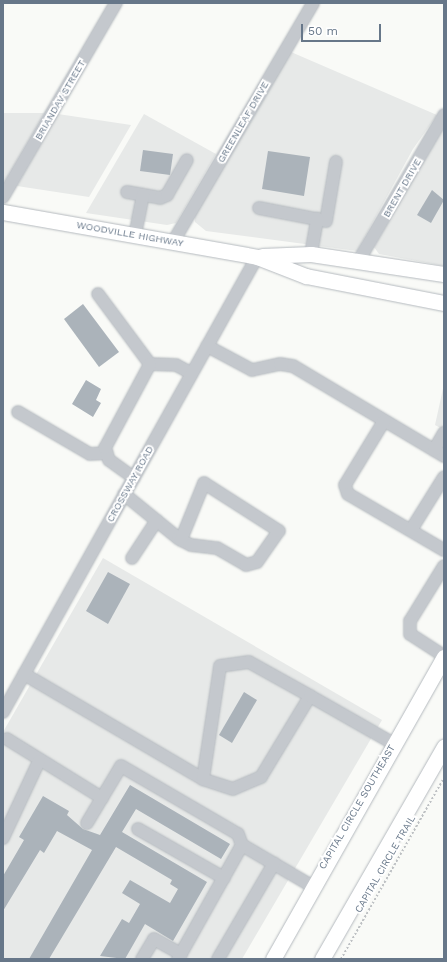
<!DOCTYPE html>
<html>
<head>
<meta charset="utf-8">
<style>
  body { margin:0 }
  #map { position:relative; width:447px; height:962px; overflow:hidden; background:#f9faf7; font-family:"Work Sans",sans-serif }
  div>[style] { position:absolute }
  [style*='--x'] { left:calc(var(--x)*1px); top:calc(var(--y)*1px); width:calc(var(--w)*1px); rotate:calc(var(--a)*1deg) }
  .built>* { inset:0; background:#e7e9e8 }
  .building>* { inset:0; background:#abb3ba }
  .path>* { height:2px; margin-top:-1px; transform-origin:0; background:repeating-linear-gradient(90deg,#bec1c4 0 2px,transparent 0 4px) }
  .roads { filter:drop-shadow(0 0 1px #b5babf) drop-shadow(0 0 1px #b5babf) }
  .minor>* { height:12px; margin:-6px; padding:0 6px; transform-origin:6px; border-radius:6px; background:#c4c8cd }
  .major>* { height:15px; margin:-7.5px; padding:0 7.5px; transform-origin:7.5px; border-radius:7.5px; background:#fff }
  span { translate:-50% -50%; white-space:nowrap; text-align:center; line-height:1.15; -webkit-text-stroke:4px #fff; paint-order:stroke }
  .street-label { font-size:10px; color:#677789 }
  .frame { position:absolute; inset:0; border:4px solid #677789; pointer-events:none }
  .scale { position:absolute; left:301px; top:24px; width:80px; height:18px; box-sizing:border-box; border:2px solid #677789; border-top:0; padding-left:5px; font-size:12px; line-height:14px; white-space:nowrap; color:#677789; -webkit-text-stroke:3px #fff; paint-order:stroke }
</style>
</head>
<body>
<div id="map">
  <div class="built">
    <div style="clip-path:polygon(291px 52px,437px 115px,413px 149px,357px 251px,206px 231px,195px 222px,194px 213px)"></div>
    <div style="clip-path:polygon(3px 113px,44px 113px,3px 184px)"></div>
    <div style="clip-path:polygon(58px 114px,131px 125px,89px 197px,17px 186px)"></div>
    <div style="clip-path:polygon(144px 114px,216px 154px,176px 223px,167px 225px,86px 213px)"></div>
    <div style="clip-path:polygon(444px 127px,444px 266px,379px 254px,374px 247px)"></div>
    <div style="clip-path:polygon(444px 384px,444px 430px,435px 425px)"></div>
    <div style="clip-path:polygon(103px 558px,382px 720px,242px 959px,3px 959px,3px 732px)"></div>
  </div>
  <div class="building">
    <div style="clip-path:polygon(143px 150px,173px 154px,170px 175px,140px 171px)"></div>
    <div style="clip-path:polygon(268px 151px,310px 157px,304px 196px,262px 189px)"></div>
    <div style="clip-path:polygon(432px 190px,444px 200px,431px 223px,417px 215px)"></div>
    <div style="clip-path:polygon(83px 304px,119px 352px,99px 367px,64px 319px)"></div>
    <div style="clip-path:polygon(86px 380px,101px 389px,96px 400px,101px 403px,93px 417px,72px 404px)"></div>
    <div style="clip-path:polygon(108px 572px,130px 584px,108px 624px,86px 611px)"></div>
    <div style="clip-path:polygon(244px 692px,257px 700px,232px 743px,219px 735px)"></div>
    <div style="clip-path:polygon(130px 785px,230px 844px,221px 859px,136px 809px,122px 832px,207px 882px,173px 941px,145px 924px,125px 959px,100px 956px,122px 919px,129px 923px,140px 904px,122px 893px,130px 880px,170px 903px,178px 889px,170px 884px,172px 880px,116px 847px,49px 959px,29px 959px,92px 850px,57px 831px,44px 853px,40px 850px,3px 911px,3px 876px,24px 840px,19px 837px,43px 796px,69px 811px,67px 815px,83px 829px,100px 835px)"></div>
  </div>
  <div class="path">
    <div style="--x:341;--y:959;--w:208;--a:-60.4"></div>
  </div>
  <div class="roads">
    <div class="minor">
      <div style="--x:127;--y:192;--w:34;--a:10"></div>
      <div style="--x:160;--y:198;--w:8;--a:-23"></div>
      <div style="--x:167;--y:195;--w:40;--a:-60.3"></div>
      <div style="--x:3;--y:197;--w:225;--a:-59.8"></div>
      <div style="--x:259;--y:208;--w:68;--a:11"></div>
      <div style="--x:326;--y:221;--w:60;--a:-80.4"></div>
      <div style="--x:135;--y:235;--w:41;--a:-78.7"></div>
      <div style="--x:173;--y:242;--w:277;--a:-59.6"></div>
      <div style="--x:311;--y:254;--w:36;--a:-80"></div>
      <div style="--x:359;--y:260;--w:168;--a:-59.6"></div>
      <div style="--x:98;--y:294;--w:87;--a:53.4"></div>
      <div style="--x:207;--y:346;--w:51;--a:28.1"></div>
      <div style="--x:252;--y:370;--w:29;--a:-12"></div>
      <div style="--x:280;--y:364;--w:13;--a:9"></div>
      <div style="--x:293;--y:366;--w:176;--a:30.8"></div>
      <div style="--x:150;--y:364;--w:26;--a:2"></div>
      <div style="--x:176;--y:365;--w:17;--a:28"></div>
      <div style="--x:18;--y:412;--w:83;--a:30.3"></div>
      <div style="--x:90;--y:454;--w:17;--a:-3"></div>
      <div style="--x:384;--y:421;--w:75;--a:121.4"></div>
      <div style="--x:345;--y:485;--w:9;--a:72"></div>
      <div style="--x:348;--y:494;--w:111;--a:30.3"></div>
      <div style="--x:434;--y:450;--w:20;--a:-60"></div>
      <div style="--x:134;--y:478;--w:31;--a:-144"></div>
      <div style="--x:109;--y:460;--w:13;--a:-108"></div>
      <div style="--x:105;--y:448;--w:95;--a:-61.8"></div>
      <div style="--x:124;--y:494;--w:70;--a:39.2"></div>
      <div style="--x:178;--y:538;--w:4;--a:34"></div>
      <div style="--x:181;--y:540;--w:11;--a:27"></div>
      <div style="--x:191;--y:545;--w:26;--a:7"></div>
      <div style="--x:217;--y:548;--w:34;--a:30"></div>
      <div style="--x:246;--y:565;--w:11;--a:-15"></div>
      <div style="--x:257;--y:562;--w:38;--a:-55"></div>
      <div style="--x:279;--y:531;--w:89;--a:-147.4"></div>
      <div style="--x:204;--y:483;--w:61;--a:112"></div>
      <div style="--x:411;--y:530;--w:62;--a:-58.1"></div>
      <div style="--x:132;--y:558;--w:45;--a:-56.7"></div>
      <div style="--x:444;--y:566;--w:65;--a:121.7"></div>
      <div style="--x:410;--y:621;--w:13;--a:90"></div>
      <div style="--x:410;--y:634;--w:40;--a:32.9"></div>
      <div style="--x:24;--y:674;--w:208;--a:30.4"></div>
      <div style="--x:310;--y:696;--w:95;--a:121.2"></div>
      <div style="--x:261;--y:777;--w:30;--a:157"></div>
      <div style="--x:233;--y:789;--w:32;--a:-162"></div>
      <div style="--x:203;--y:779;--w:114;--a:-81.4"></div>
      <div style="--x:220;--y:666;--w:29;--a:-8"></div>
      <div style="--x:249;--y:662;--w:70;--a:29.1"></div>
      <div style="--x:310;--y:696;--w:97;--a:29.7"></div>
      <div style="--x:3;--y:712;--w:521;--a:-60.83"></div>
      <div style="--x:7;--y:739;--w:112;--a:31.8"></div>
      <div style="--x:87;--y:823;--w:66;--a:-59.2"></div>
      <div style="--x:121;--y:766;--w:135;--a:30.2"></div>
      <div style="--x:238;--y:834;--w:12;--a:70"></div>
      <div style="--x:242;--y:845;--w:81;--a:30.4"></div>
      <div style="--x:138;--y:829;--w:99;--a:29.7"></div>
      <div style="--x:3;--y:838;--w:85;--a:-64.9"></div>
      <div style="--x:142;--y:959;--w:23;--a:-59"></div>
      <div style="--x:154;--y:939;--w:31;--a:29"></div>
      <div style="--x:178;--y:959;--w:131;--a:-60.7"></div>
      <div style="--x:218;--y:959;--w:111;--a:-59.7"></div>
    </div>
    <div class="major">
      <div style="--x:3;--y:212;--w:258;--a:10"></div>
      <div style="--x:257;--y:257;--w:53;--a:21.2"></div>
      <div style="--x:306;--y:276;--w:141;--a:11.1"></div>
      <div style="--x:262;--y:256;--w:49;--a:-2.3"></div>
      <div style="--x:311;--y:254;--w:134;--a:8.6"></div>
      <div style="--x:273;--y:959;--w:347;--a:-60.5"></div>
      <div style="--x:322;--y:959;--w:245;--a:-60.1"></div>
    </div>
  </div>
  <div class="street-label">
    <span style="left:60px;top:100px;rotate:-60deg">BRIANDAV STREET</span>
    <span style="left:243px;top:122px;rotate:-60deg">GREENLEAF DRIVE</span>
    <span style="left:402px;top:188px;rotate:-60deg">BRENT DRIVE</span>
    <span style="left:130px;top:234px;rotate:10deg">WOODVILLE HIGHWAY</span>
    <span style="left:130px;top:484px;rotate:-61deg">CROSSWAY ROAD</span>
    <span style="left:357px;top:807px;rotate:-60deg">CAPITAL CIRCLE SOUTHEAST</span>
    <span style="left:385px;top:864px;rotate:-60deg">CAPITAL CIRCLE TRAIL</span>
  </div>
  <div class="frame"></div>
  <div class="scale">50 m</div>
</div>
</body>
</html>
